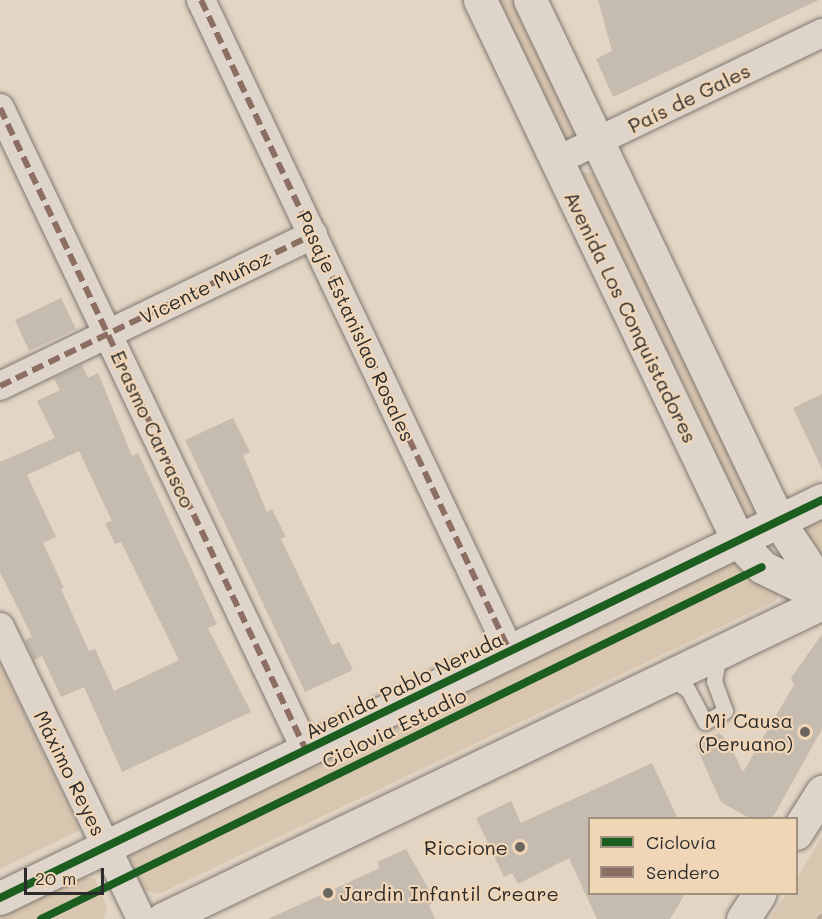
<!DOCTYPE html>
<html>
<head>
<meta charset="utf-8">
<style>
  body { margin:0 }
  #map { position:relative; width:822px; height:919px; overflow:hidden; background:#e3d5c4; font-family:Mali,sans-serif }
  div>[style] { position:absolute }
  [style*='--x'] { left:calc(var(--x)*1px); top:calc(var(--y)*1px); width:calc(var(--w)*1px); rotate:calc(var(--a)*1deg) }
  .green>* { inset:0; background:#d9c6b0 }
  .stream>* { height:8px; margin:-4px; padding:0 4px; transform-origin:4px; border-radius:4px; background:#b7a895 }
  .building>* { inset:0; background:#c5bbaf }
  .roads { filter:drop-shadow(0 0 2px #7e7870) drop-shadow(0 0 2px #7e7870) }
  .service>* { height:15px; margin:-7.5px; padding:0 7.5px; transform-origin:7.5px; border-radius:7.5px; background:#ded4c9 }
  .minor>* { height:28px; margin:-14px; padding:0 14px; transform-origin:14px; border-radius:14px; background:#ded4c9 }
  .tertiary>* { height:33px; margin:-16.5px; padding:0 16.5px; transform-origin:16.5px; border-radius:16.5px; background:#ded4c9 }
  .quiet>* { height:6px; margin-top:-3px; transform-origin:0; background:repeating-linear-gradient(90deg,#8d6e63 0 12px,transparent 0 18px) }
  .cycleway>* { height:8px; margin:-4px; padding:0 4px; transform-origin:4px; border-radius:4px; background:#1b5e20 }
  .dots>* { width:16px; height:16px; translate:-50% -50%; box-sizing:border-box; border:3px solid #f0d6b7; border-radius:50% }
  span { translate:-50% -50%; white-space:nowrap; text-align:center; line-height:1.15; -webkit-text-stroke:4.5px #f0d6b7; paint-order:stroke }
  .street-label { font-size:20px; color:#2b2b2b }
  .poi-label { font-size:20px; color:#2b2b2b }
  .right { translate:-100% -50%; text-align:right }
  .left { translate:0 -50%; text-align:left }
  .legend { position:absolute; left:588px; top:817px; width:210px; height:78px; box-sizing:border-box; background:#f0d6b7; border:2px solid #a1927f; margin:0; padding:8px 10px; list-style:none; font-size:18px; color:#2b2b2b }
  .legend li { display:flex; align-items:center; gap:12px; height:30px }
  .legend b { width:30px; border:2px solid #a1927f }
  .scale { position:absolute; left:24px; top:868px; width:80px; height:27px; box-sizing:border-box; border:3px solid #2b2b2b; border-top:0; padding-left:8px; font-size:18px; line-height:21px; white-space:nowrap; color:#2b2b2b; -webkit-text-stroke:4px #f0d6b7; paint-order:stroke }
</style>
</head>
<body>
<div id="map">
  <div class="green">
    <div style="clip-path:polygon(496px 0,517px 0,581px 137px,563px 147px)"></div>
    <div style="clip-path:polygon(583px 173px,592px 173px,686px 357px,759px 512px,752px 518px,743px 518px,688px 392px,575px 178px)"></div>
    <div style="clip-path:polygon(822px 509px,822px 573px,791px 525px)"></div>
    <div style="clip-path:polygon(736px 558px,779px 589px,777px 600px,159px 894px,142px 890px,130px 871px,130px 851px)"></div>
    <div style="clip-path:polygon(0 663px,80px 830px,0 869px)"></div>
    <div style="clip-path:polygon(822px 837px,822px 919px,770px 919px,786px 894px,796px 894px,797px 877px)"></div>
    <div style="clip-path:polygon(75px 875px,95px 879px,107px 908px,103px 919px,0 919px,0 911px)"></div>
  </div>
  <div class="stream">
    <div style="--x:821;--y:919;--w:1;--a:-45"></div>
  </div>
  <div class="building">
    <div style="clip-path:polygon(598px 0,819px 0,613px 97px,596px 59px,612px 51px)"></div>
    <div style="clip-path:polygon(61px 298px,76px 329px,29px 351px,15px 320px)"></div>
    <div style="clip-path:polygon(evenodd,82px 365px,88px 378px,98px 373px,132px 456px,138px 453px,217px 624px,208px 628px,251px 712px,122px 772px,84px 687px,61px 697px,42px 656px,34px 660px,25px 640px,32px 637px,0 572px,0 462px,55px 438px,37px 401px,60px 390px,54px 378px,82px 365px,79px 451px,112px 521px,105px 523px,115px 544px,121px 542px,179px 660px,114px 691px,95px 649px,89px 651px,61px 589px,64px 588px,43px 543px,56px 537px,27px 475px,79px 451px)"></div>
    <div style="clip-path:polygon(822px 394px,822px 469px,793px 408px)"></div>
    <div style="clip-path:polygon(233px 418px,250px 452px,243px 455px,267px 512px,272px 509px,286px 537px,281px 539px,332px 645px,339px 642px,353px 670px,305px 692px,185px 440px)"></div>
    <div style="clip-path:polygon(822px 634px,822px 729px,772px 819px,751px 819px,721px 802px,695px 744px,719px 733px,728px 741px,743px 772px,794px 685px,791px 678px)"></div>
    <div style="clip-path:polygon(652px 763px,678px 819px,590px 819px,590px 894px,685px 894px,670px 919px,597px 919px,569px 858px,518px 884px,512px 873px,504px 877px,476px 818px,511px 801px,521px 823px)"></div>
    <div style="clip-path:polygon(406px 849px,436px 902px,429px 905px,435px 919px,268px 919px,380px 868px,377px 862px)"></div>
  </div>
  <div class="roads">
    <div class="service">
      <div style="--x:668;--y:676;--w:24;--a:35"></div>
      <div style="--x:688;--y:690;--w:36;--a:62"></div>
      <div style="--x:705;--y:722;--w:23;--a:-29"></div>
      <div style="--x:725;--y:711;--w:32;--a:-110"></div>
      <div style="--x:714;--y:681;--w:25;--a:-79"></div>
    </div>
    <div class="minor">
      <div style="--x:201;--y:0;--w:722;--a:64.64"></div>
      <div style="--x:0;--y:108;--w:711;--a:64.52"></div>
      <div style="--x:556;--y:161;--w:295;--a:-25.7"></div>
      <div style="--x:0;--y:386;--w:348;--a:-25.8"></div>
      <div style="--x:0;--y:627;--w:324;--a:64.2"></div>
    </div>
    <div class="tertiary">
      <div style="--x:480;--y:0;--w:601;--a:64.46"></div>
      <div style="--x:739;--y:542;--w:34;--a:47"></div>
      <div style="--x:762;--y:567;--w:67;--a:25.8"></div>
      <div style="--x:530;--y:0;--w:578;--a:64.5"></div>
      <div style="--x:779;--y:522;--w:78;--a:56.5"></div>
      <div style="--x:796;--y:833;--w:49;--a:-57.6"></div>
      <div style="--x:0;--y:898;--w:913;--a:-25.84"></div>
      <div style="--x:163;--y:919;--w:731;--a:-25.62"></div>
      <div style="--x:743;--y:919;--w:30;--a:-57"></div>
    </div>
  </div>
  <div class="quiet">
    <div style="--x:201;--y:0;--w:722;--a:64.64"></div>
    <div style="--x:0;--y:108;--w:711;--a:64.52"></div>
    <div style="--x:0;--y:386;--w:348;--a:-25.8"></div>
  </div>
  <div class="cycleway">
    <div style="--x:0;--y:898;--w:913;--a:-25.84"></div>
    <div style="--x:41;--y:919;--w:802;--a:-26.02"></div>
  </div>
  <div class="dots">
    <div style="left:805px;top:732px;background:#6b6661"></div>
    <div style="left:520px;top:847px;background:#6b6661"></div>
    <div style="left:328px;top:893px;background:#6b6661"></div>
  </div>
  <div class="street-label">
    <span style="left:689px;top:98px;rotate:-26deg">País de Gales</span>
    <span style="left:205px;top:287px;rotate:-26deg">Vicente Muñoz</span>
    <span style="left:631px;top:317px;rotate:64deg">Avenida Los Conquistadores</span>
    <span style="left:356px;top:326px;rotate:65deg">Pasaje Estanislao Rosales</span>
    <span style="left:153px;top:429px;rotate:65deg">Erasmo Carrasco</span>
    <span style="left:404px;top:685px;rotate:-26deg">Avenida Pablo Neruda</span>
    <span style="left:394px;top:728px;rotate:-26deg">Ciclovia Estadio</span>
    <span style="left:70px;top:773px;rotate:64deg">Máximo Reyes</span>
  </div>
  <div class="poi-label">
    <span class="right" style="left:793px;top:732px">Mi Causa<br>(Peruano)</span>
    <span class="right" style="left:508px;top:847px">Riccione</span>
    <span class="left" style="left:340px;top:893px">Jardin Infantil Creare</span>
  </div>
  <ul class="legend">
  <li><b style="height:8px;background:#1b5e20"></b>Ciclovía</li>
  <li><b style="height:8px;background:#8d6e63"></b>Sendero</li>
  </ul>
  <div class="scale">20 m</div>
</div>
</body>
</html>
